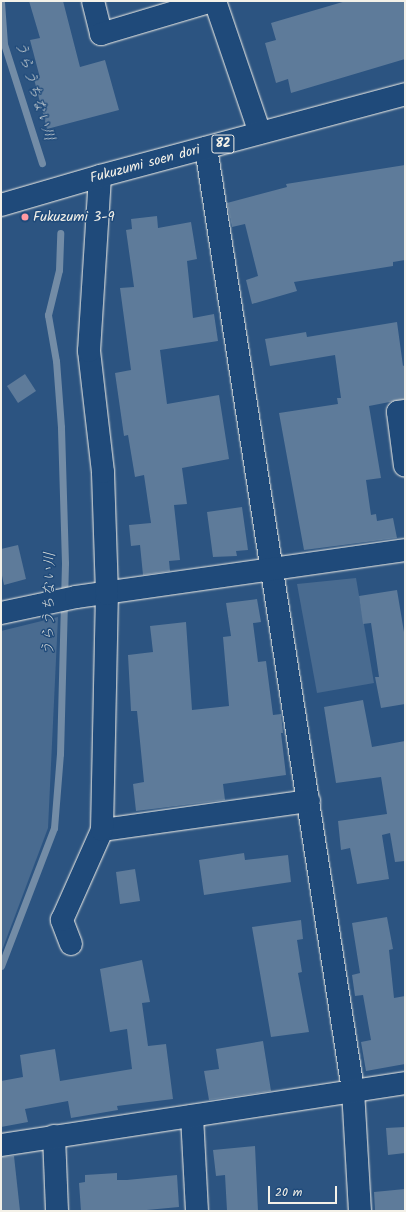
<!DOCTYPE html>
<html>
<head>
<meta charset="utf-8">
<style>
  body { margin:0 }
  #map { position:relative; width:406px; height:1212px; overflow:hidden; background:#2c5481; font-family:Kalam,"Klee One",sans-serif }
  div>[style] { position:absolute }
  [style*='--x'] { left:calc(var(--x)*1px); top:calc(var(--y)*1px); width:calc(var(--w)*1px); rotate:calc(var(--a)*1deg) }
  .green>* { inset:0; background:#496b90 }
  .stream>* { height:7px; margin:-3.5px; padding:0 3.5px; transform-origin:3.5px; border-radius:3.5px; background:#738ca6 }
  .building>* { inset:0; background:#5e7b9a }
  .roads { filter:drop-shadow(0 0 1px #f4f1e8) drop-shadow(0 0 1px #f4f1e8) }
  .minor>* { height:22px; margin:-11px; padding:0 11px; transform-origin:11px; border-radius:11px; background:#1f4a7a }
  .major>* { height:22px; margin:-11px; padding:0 11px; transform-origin:11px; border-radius:11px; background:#1f4a7a }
  .dots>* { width:11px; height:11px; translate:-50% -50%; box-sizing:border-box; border:2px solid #1f4a7a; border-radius:50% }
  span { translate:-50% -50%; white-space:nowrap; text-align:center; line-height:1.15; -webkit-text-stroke:3px #1f4a7a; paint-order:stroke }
  .shield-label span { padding:1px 3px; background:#1f4a7a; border:1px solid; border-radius:3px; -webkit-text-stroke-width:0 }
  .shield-label { font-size:13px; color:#f4f1e8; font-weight:700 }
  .street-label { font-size:14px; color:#f4f1e8 }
  .poi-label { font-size:14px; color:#f4f1e8 }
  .left { translate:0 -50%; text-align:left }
  .water-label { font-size:15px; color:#dadddb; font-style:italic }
  .frame { position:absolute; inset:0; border:2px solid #f4f1e8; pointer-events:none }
  .scale { position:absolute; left:268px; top:1186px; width:69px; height:18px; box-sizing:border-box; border:2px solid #f4f1e8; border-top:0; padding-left:5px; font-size:12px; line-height:14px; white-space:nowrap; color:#f4f1e8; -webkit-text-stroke:3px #1f4a7a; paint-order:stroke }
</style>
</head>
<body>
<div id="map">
  <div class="green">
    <div style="clip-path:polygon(356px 578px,374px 683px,317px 693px,297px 584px)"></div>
    <div style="clip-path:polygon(58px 617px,48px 828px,1px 953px,1px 631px)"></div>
  </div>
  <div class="stream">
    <div style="--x:1;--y:2;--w:42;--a:85.9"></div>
    <div style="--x:4;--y:44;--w:125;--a:72.3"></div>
    <div style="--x:1;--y:966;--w:148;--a:-69"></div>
    <div style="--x:54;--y:828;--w:74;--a:-85.4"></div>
    <div style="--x:60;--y:754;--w:191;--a:-88.5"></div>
    <div style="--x:65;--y:563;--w:136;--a:-91.7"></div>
    <div style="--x:61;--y:427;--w:66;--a:-94.3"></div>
    <div style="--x:56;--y:361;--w:47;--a:-99.9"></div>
    <div style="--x:48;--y:315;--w:46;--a:-76.3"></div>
    <div style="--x:59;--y:270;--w:37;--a:-88"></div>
  </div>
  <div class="building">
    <div style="clip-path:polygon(29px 1px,63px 1px,80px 67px,105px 60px,119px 110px,47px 129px,34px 79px,40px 78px,30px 40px,40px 38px)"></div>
    <div style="clip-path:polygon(346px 1px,405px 1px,405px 59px,291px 93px,288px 79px,276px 83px,265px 43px,276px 40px,271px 23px)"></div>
    <div style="clip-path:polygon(405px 165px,405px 260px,393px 262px,393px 266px,294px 282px,297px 291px,252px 304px,246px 280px,258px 276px,245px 224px,232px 227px,227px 203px,287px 187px,286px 184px)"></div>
    <div style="clip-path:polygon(157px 216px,158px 228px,191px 222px,197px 259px,187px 261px,193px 318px,214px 314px,218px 341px,160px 350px,167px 404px,219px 395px,229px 459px,182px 468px,187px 504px,174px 505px,180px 560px,169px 561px,170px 571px,143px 575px,140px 545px,131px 546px,129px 525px,151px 523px,144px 475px,135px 477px,128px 435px,124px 436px,115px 373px,131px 370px,120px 288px,134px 287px,126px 230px,132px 229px,131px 219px)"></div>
    <div style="clip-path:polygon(397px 322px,403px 366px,405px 365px,405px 399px,369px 406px,381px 478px,366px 480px,371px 515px,376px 514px,377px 521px,393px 518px,397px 538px,304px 550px,279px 413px,338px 404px,337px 398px,341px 398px,335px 355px,270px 366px,265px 339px,306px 332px,307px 337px)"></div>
    <div style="clip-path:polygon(25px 374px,36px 391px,18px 403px,7px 386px)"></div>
    <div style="clip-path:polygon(242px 507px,248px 550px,236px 551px,237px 556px,213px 557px,207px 512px)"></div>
    <div style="clip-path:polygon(18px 545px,26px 579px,4px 585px,1px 571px,1px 549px)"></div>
    <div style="clip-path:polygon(397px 590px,405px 638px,405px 704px,381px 708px,375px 677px,379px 677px,371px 623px,363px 624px,359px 596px)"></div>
    <div style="clip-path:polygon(257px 599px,261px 622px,253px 623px,258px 662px,266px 661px,273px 715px,281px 714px,283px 733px,281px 733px,286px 775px,223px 784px,225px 800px,136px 811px,133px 784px,144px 782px,137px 711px,131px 711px,128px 655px,153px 652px,150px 626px,186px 622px,192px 710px,229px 706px,223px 637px,231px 636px,226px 603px)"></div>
    <div style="clip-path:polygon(363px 700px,372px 747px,405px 741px,405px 861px,395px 862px,390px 833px,382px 835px,389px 879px,357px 884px,350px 848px,341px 850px,338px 821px,387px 814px,381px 777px,336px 783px,324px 707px)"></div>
    <div style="clip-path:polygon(244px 853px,245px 860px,288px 855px,291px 882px,204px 895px,199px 860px)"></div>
    <div style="clip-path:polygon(135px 869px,140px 901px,120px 904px,116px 872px)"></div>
    <div style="clip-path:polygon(387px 917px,393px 949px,389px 950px,394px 998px,405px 996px,405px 1064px,366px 1071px,361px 1042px,371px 1040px,363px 995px,355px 996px,352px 975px,360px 973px,352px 923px)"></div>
    <div style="clip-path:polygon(301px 920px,303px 939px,297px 940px,302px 972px,298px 973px,309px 1032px,271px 1037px,252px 927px)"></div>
    <div style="clip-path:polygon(142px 960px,150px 1002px,142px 1003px,148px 1046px,166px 1044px,173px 1099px,117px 1106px,118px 1110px,71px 1118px,68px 1101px,25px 1109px,28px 1122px,1px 1127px,1px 1081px,23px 1077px,20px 1055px,55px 1049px,60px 1081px,132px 1069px,127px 1029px,110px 1032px,100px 969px)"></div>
    <div style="clip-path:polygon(263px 1041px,271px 1091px,209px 1100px,204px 1071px,219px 1069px,216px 1049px)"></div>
    <div style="clip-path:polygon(405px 1127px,405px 1153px,388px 1155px,386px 1128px)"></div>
    <div style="clip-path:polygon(255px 1146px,258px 1211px,227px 1211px,225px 1175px,216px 1176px,213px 1150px)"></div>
    <div style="clip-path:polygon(14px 1156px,20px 1211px,1px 1211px,1px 1157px)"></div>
    <div style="clip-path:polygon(117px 1173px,117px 1180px,127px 1180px,177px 1175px,179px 1207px,136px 1211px,81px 1211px,79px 1183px,85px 1182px,85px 1175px)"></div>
    <div style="clip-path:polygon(405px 1189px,405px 1211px,375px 1211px,374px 1192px)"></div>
  </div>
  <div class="roads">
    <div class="minor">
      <div style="--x:93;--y:1;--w:34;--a:76"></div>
      <div style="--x:101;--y:34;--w:116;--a:-16.6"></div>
      <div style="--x:215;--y:1;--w:139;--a:71.2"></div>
      <div style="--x:206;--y:148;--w:953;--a:81.13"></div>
      <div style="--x:353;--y:1090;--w:121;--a:86.7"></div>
      <div style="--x:405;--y:411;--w:7;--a:172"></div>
      <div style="--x:398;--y:412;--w:54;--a:82.6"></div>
      <div style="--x:1;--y:613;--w:77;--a:-12"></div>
      <div style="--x:76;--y:597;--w:332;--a:-8.1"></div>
      <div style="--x:102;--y:830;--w:209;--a:-8"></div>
      <div style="--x:71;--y:944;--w:26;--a:-111"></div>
      <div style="--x:62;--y:920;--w:98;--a:-66"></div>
      <div style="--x:102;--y:830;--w:236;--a:-88.8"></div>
      <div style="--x:107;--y:594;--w:122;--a:-91.9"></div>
      <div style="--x:103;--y:472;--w:122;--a:-96.6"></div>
      <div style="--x:89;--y:351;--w:175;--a:-86.4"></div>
      <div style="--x:192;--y:1116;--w:95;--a:87"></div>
      <div style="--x:54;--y:1136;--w:75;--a:87.7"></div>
      <div style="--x:1;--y:1145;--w:409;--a:-8.7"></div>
    </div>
    <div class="major">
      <div style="--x:1;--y:205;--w:103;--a:-16.3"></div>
      <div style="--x:100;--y:176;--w:316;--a:-15"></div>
    </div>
  </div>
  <div class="dots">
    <div style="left:25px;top:217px;background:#ff9aa2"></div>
  </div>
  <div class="shield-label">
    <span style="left:223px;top:144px">82</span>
  </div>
  <div class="street-label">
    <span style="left:145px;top:164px;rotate:-15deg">Fukuzumi soen dori</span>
  </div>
  <div class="poi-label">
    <span class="left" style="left:33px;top:217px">Fukuzumi 3-9</span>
  </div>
  <div class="water-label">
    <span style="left:34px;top:91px;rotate:73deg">うらうちない川</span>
    <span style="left:50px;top:604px;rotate:-89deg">うらうちない川</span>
  </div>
  <div class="frame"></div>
  <div class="scale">20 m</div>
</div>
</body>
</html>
